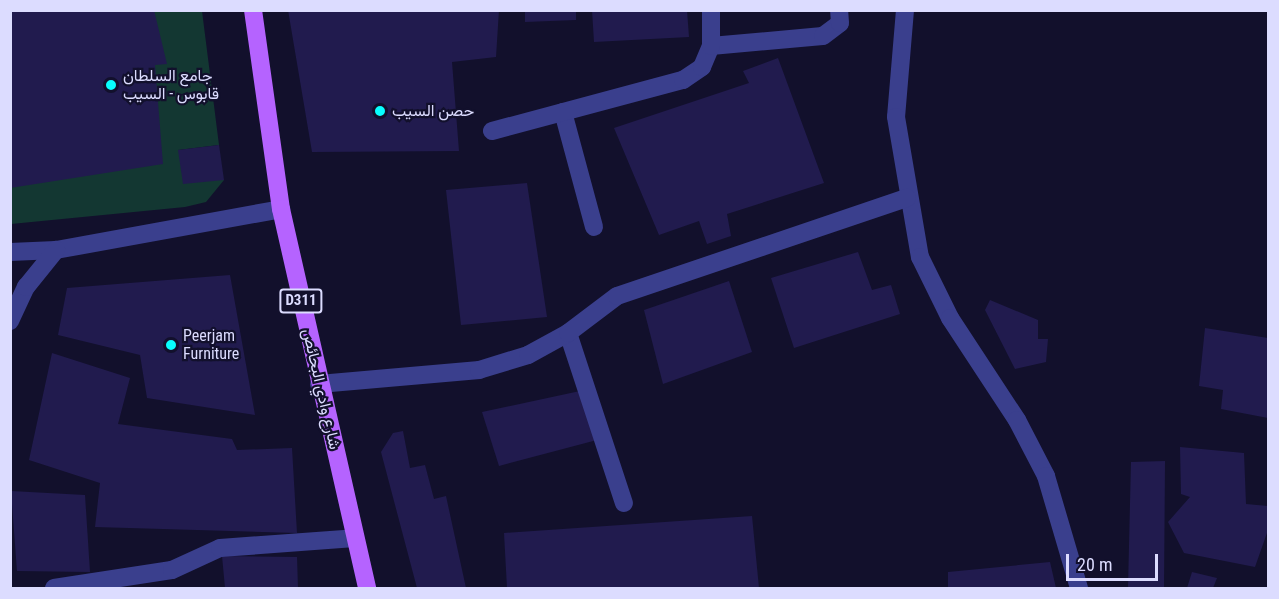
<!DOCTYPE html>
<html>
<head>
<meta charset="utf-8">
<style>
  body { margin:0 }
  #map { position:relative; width:1279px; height:599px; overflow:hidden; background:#12102c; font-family:"Roboto Condensed",Vazirmatn,sans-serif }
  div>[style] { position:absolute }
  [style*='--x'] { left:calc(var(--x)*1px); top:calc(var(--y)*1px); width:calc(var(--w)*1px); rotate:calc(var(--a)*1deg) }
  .green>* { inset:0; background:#133732 }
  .building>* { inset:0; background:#211b4e }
  .minor>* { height:18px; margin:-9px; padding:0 9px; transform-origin:9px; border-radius:9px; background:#3a3f8d }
  .major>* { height:18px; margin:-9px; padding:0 9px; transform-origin:9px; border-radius:9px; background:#b563ff }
  .dots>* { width:16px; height:16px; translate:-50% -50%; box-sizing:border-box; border:3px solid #12102c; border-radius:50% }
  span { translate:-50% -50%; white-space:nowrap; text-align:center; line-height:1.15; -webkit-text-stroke:4.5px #12102c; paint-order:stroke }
  .shield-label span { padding:2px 4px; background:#12102c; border:2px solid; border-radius:4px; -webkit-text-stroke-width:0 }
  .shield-label { font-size:15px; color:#dcdcff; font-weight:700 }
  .poi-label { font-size:16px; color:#dcdcff }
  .left { translate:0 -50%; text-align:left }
  .street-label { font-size:16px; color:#dcdcff }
  .frame { position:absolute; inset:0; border:12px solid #dcdcff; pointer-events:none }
  .scale { position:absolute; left:1066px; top:554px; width:92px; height:27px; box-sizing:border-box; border:3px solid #dcdcff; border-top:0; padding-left:8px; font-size:18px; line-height:21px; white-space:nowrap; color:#dcdcff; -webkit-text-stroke:4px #12102c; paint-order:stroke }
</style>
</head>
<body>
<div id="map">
  <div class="green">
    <div style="clip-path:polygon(11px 11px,202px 11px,219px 145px,178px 150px,224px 180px,206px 202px,185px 207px,11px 224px)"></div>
  </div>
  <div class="building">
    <div style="clip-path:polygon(10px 10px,154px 10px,167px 64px,155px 65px,163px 164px,10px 188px)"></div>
    <div style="clip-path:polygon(288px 10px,499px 10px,496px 57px,452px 62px,459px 151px,312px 152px)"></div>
    <div style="clip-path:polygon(525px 10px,576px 10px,576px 20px,525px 22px)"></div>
    <div style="clip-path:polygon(592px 10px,687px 10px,689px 37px,594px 42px)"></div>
    <div style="clip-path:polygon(778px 58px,824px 183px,727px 214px,731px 236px,707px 244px,699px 221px,659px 235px,614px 128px,749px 83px,743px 71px)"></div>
    <div style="clip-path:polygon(219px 145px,224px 180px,183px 184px,178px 150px)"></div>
    <div style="clip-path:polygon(527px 183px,547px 317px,461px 325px,446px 190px)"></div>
    <div style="clip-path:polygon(858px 252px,872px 290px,891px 285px,900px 314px,794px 348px,771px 278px)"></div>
    <div style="clip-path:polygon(230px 275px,255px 415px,147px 398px,140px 355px,58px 335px,67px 288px)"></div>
    <div style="clip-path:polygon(729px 281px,752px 352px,663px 384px,644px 310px)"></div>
    <div style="clip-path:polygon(990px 300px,1038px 320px,1038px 339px,1048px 339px,1046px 362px,1015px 369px,985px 310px)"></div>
    <div style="clip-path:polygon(1205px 328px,1268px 338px,1268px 418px,1221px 409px,1223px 390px,1199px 386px)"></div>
    <div style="clip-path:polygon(52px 353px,130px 378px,118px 424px,232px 439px,237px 450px,292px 448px,297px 533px,95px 527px,100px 483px,29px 460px)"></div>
    <div style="clip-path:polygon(580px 391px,597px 440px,499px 466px,482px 412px)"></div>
    <div style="clip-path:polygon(403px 431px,410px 468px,425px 465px,434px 499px,446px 496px,466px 588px,417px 588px,381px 452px,393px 433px)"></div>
    <div style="clip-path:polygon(1180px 447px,1244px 453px,1246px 504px,1268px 506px,1268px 530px,1255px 567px,1184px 553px,1168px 522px,1190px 497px,1181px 494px)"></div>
    <div style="clip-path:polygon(1165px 461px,1164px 588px,1128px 588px,1131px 462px)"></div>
    <div style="clip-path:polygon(11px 491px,85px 495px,90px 572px,17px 571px)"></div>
    <div style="clip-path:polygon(752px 516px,759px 588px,507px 588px,504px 533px)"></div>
    <div style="clip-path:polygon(222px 556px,297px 557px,298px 588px,225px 588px)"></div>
    <div style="clip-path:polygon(1050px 562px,1056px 588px,948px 588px,948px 572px)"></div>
    <div style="clip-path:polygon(1192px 572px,1217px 578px,1213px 588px,1187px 588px)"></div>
  </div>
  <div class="minor">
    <div style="--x:905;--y:10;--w:107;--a:94.8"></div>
    <div style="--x:896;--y:117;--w:142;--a:80.3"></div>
    <div style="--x:920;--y:257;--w:68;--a:63.8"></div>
    <div style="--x:950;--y:318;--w:122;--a:56.7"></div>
    <div style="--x:1017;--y:420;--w:63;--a:62.6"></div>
    <div style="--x:1046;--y:476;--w:117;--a:73.6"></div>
    <div style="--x:711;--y:46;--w:112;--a:-5.1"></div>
    <div style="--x:823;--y:36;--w:21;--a:-37"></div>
    <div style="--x:840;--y:23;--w:13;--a:-94"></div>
    <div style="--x:563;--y:112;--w:119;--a:74.9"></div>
    <div style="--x:492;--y:131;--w:198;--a:-15"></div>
    <div style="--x:683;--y:80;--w:23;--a:-34"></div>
    <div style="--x:702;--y:67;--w:23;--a:-67"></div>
    <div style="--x:711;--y:46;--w:36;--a:-90"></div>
    <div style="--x:10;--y:252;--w:46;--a:-2.5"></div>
    <div style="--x:56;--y:250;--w:229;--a:-10.3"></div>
    <div style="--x:10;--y:321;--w:38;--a:-65"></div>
    <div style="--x:26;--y:287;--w:48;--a:-51"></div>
    <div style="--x:568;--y:333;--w:179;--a:71.8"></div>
    <div style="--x:319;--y:384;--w:161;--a:-5"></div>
    <div style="--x:479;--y:370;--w:51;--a:-17"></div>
    <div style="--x:528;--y:355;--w:46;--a:-28.8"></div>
    <div style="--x:568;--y:333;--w:61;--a:-37.1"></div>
    <div style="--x:617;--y:296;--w:306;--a:-18.7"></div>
    <div style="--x:54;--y:588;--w:119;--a:-8.7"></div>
    <div style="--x:172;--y:570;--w:53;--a:-24.6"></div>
    <div style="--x:220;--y:548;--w:135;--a:-4.2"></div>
  </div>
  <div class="major">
    <div style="--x:253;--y:10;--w:201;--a:82"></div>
    <div style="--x:281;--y:209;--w:389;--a:77.2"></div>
  </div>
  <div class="dots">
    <div style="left:111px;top:85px;background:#08feff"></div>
    <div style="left:380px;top:111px;background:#08feff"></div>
    <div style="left:171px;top:345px;background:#08feff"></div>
  </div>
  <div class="shield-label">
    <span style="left:301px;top:301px">D311</span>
  </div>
  <div class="poi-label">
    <span class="left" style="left:123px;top:85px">جامع السلطان<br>قابوس - السيب</span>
    <span class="left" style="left:392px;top:111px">حصن السيب</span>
    <span class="left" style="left:183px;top:345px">Peerjam<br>Furniture</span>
  </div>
  <div class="street-label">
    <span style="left:321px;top:389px;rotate:77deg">شارع وادي البحائص</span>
  </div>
  <div class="frame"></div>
  <div class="scale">20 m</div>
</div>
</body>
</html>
